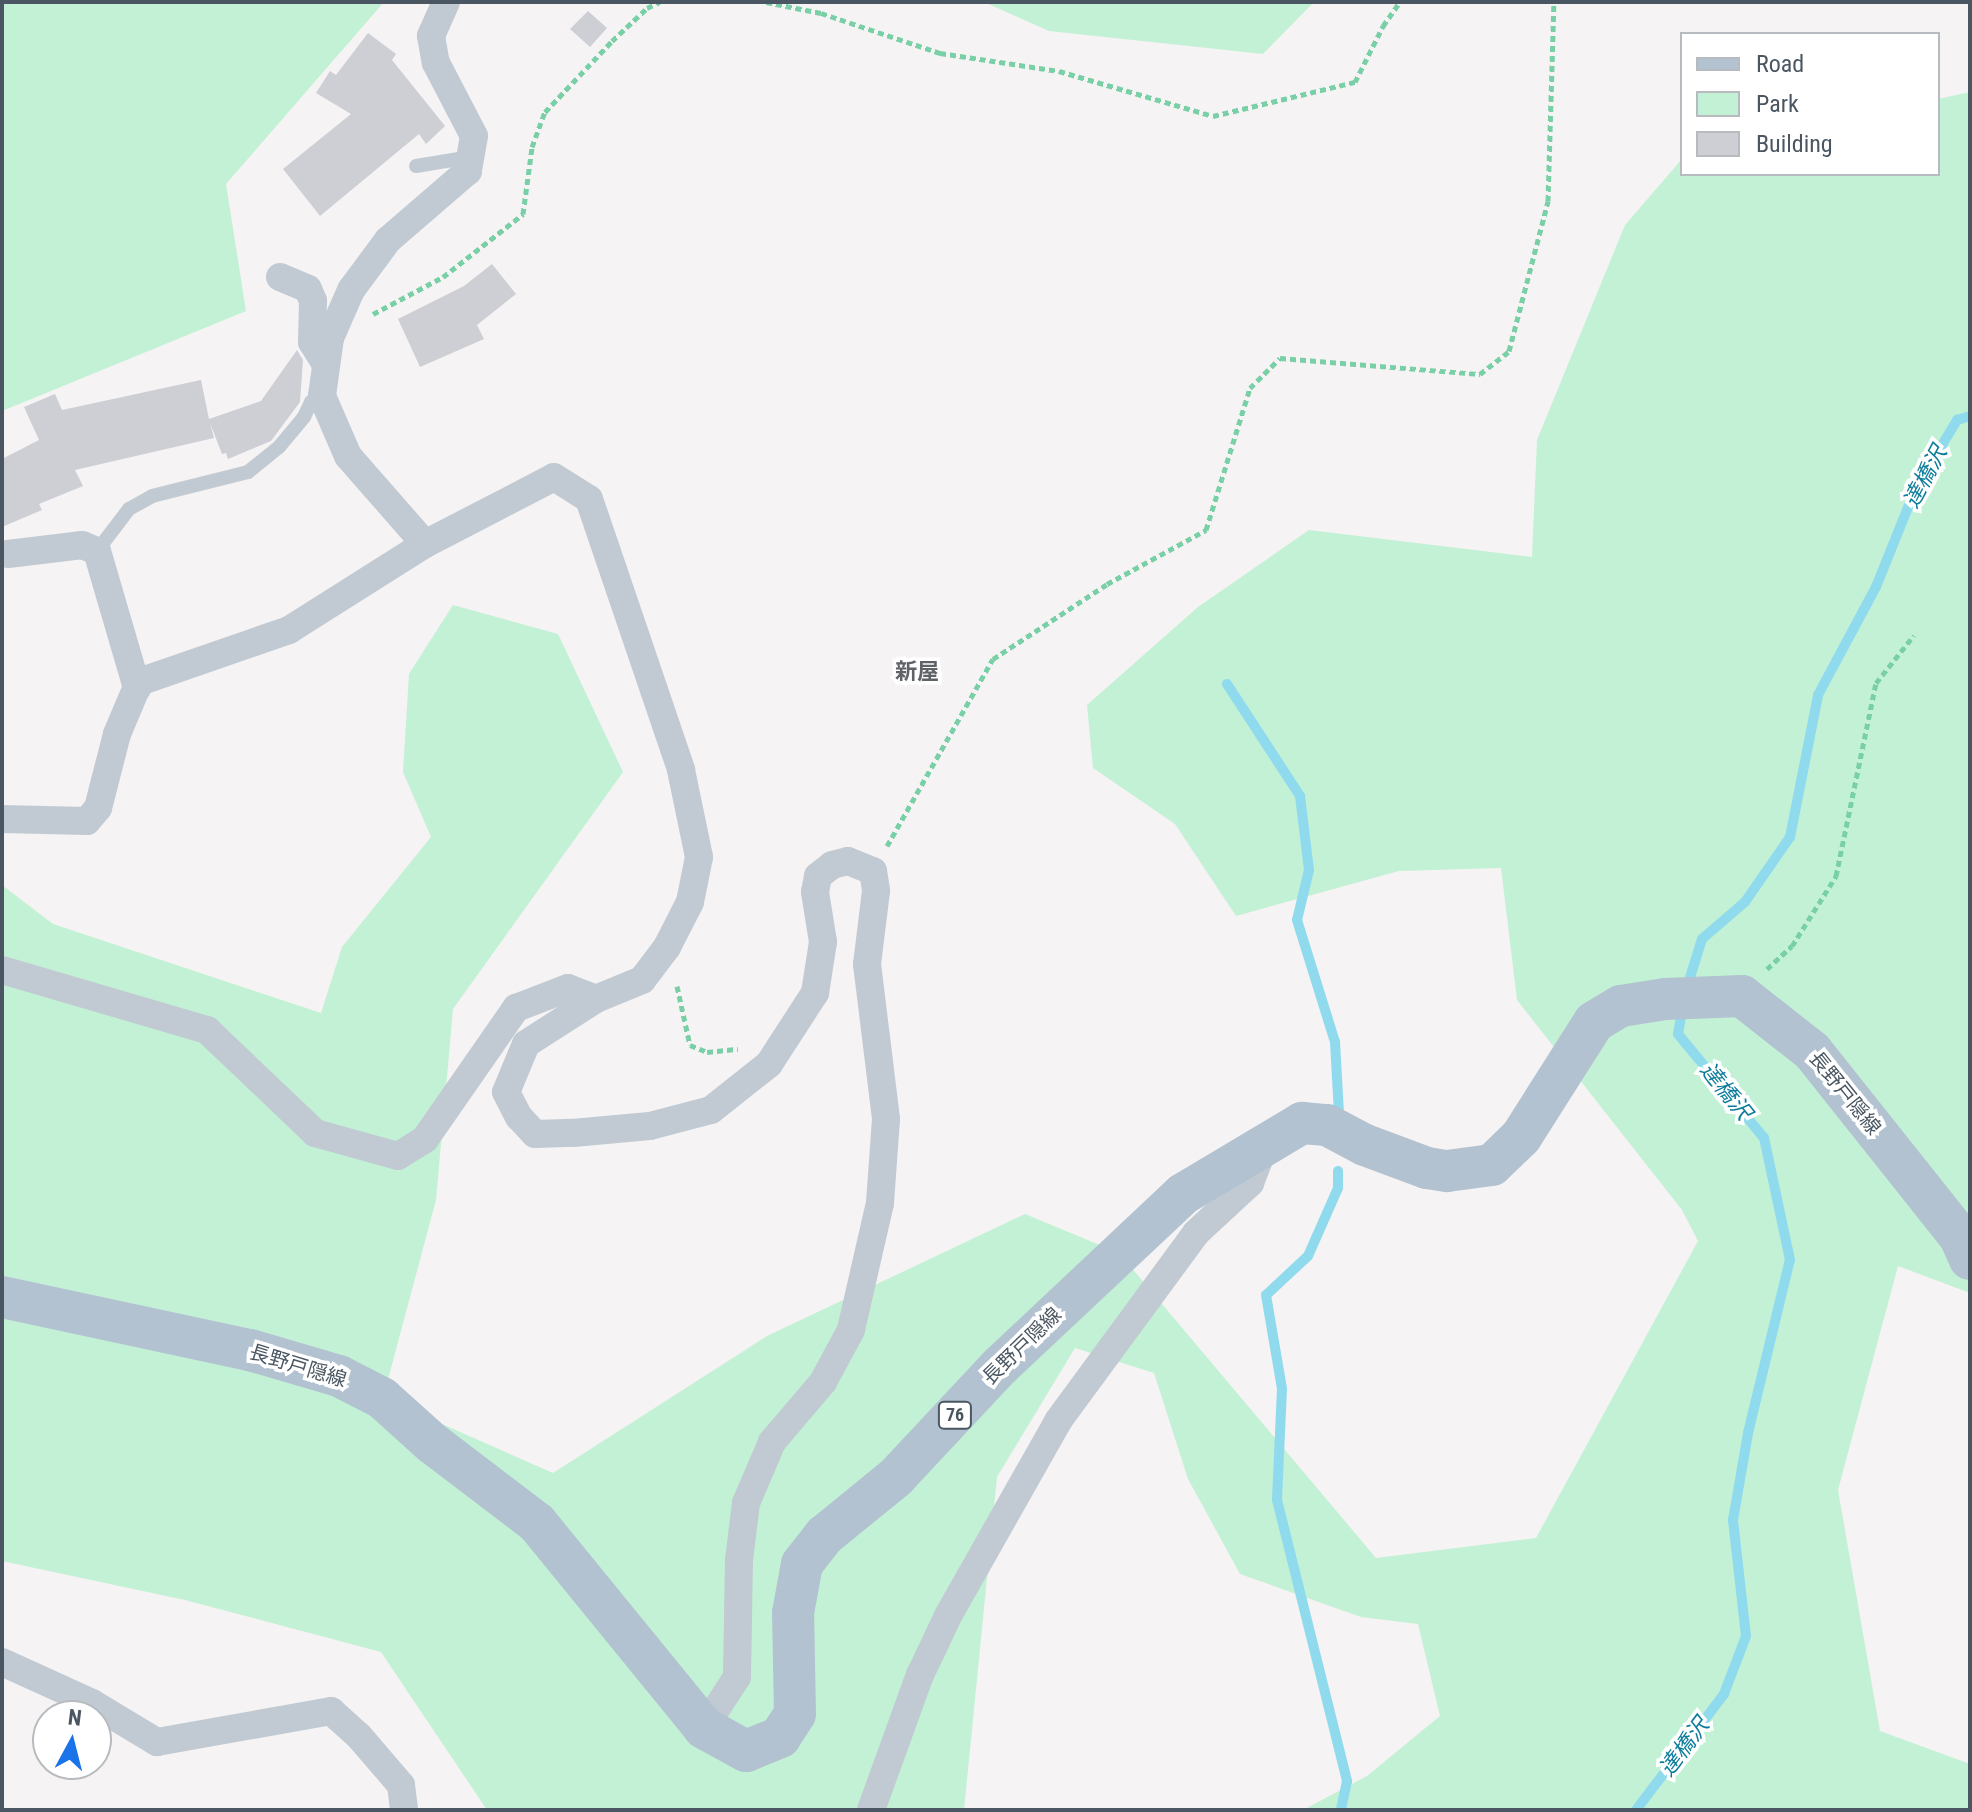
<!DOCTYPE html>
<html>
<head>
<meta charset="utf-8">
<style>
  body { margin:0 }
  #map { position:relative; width:1972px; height:1812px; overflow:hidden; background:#f5f3f3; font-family:"Roboto Condensed","Noto Sans JP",sans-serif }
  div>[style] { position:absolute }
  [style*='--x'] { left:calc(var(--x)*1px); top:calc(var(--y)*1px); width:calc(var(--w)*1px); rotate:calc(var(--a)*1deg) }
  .green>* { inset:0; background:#c3f1d5 }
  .stream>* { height:10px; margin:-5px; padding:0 5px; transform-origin:5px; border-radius:5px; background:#90daee }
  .building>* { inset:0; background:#cdcfd5 }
  .path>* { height:5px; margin-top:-2.5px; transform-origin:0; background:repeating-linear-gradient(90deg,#7ad0a6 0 6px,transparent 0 10px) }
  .lane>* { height:14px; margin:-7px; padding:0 7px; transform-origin:7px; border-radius:7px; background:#c1cad2 }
  .street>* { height:28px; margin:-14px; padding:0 14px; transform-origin:14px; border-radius:14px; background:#c1cad2 }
  .primary>* { height:42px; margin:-21px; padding:0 21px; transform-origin:21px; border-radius:21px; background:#b3c2d1 }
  span { translate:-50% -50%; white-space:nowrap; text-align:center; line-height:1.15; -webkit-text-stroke:7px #fff; paint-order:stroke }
  .shield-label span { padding:2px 6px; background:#fff; border:2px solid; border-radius:6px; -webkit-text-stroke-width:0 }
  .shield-label { font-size:18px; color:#4a5661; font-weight:700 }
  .street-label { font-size:20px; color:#4a5661 }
  .water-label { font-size:22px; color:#0c7c9b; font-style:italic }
  .neighbourhood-label { font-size:22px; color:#5f6368; font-weight:700 }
  .frame { position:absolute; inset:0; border:4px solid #4a5661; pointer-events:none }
  .legend { position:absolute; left:1680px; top:32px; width:260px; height:144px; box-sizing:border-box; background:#fff; border:2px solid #b7bbc0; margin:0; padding:10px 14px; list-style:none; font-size:24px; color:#4a5661 }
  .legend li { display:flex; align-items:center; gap:16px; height:40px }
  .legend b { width:40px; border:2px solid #b7bbc0 }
  .north { position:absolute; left:32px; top:1700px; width:80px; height:80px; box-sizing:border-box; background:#fff; border:2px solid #b7bbc0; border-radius:50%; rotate:7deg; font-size:22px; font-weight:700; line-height:32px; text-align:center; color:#4a5661 }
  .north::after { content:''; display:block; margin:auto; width:28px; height:36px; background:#1a73e8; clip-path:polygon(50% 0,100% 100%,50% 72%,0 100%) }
</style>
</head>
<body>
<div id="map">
  <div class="green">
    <div style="clip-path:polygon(2px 2px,384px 2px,226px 184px,246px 311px,2px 411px)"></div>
    <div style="clip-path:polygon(984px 2px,1314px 2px,1263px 54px,1049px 31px)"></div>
    <div style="clip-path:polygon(1970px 92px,1970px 1293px,1898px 1266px,1838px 1490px,1880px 1731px,1970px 1764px,1970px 1810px,1303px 1810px,1367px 1776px,1440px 1716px,1418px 1624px,1361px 1617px,1240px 1574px,1188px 1479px,1154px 1373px,1075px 1348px,997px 1477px,964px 1810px,487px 1810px,381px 1652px,185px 1600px,2px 1561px,2px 885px,53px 924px,321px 1013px,342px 947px,431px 837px,403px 772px,409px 674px,453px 605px,558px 634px,623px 772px,453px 1009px,436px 1200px,383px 1398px,553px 1473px,767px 1336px,1025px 1214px,1119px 1253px,1376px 1558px,1536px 1538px,1698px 1241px,1682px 1210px,1517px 1000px,1501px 868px,1399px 871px,1236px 916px,1175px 824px,1093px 768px,1087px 705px,1198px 607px,1309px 530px,1532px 557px,1537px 440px,1625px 225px,1682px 159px,1682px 174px,1938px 174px,1938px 99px)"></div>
  </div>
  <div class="stream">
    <div style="--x:1227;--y:684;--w:134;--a:56.9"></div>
    <div style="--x:1300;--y:796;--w:75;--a:83.1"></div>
    <div style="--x:1309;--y:870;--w:51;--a:103.5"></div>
    <div style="--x:1297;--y:920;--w:128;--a:72.7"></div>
    <div style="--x:1335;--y:1042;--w:71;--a:86.8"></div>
    <div style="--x:1687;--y:987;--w:50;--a:-72.6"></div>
    <div style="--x:1702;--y:939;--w:57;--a:-40.7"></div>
    <div style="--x:1745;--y:902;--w:79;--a:-55.3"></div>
    <div style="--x:1790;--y:837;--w:145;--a:-78.8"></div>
    <div style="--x:1818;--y:695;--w:123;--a:-61.8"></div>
    <div style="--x:1876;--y:587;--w:105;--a:-68.1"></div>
    <div style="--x:1915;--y:490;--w:82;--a:-59"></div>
    <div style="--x:1957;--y:420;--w:14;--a:-17"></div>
    <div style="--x:1338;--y:1171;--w:17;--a:90"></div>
    <div style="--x:1338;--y:1188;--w:74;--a:113.8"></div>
    <div style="--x:1308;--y:1256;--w:57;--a:137.1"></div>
    <div style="--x:1266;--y:1295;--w:95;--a:80.3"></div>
    <div style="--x:1282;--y:1389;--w:111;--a:92.6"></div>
    <div style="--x:1277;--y:1500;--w:290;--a:76"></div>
    <div style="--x:1347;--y:1781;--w:30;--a:102"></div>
    <div style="--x:1636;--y:1810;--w:146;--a:-52.8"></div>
    <div style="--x:1724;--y:1694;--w:62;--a:-69.2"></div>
    <div style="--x:1746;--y:1636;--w:117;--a:-96.4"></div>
    <div style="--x:1733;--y:1520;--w:88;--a:-80.2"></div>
    <div style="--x:1748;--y:1433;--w:178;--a:-76.4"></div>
    <div style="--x:1790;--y:1260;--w:125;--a:-102"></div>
    <div style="--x:1764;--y:1138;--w:135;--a:-129.6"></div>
    <div style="--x:1678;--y:1034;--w:27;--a:-80"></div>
  </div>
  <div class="building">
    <div style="clip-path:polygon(588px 11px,607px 28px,590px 47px,570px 29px)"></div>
    <div style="clip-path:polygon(368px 33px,396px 54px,392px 60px,445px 126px,426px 144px,419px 134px,320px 216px,283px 169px,351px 114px,316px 93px,330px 71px,336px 75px)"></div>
    <div style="clip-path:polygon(492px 264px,516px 294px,477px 325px,484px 339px,420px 367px,398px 319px,464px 286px)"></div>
    <div style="clip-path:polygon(297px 350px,303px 360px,300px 402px,271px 441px,228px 459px,226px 453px,222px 454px,210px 423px,214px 438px,75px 470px,83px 486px,39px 504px,42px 510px,2px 527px,2px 459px,39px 440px,24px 407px,55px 394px,62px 410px,201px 380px,209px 419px,261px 401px)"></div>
  </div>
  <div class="path">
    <div style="--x:766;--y:2;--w:56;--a:11.3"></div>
    <div style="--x:821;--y:13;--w:126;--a:18.6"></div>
    <div style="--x:940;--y:53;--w:120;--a:8.6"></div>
    <div style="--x:1059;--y:71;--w:160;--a:16.3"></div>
    <div style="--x:1213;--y:116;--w:146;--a:-13.5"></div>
    <div style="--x:1355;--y:82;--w:63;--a:-63.4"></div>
    <div style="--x:1383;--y:26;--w:29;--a:-55"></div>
    <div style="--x:373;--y:314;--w:79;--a:-27.9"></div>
    <div style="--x:443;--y:277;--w:102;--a:-38.2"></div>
    <div style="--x:523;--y:214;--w:68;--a:-82.3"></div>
    <div style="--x:532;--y:147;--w:37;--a:-70"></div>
    <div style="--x:545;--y:112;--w:98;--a:-46.7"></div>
    <div style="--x:612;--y:41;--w:48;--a:-43.3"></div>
    <div style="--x:647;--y:8;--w:14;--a:-25"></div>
    <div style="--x:887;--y:846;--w:215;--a:-60.5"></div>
    <div style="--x:993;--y:659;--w:136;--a:-33.3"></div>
    <div style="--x:1107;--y:584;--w:113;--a:-28.6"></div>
    <div style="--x:1206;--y:530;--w:149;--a:-72.8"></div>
    <div style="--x:1250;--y:388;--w:42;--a:-45"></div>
    <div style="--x:1280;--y:358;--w:201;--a:4.6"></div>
    <div style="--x:1480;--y:374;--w:37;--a:-38"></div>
    <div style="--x:1509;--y:351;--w:155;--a:-75.4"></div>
    <div style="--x:1548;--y:201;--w:199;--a:-88.3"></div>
    <div style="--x:1767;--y:969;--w:34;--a:-43"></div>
    <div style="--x:1792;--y:946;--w:83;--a:-57.8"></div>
    <div style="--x:1836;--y:876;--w:197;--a:-78.3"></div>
    <div style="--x:1876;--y:683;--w:61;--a:-51.6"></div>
    <div style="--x:677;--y:986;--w:60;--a:77.6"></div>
    <div style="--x:690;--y:1045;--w:18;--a:22"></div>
    <div style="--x:707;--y:1052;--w:31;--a:-6"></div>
  </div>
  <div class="lane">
    <div style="--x:416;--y:166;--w:56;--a:-9.3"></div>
    <div style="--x:97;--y:551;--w:53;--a:-52.7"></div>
    <div style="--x:129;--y:509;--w:26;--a:-29"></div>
    <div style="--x:152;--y:496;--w:99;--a:-14"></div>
    <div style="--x:248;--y:472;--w:40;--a:-39"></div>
    <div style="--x:279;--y:447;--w:39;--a:-50"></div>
    <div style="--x:304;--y:417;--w:17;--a:-65"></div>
    <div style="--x:311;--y:402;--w:13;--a:-29"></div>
  </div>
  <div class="street">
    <div style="--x:446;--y:2;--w:37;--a:114"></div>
    <div style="--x:431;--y:36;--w:27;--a:80"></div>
    <div style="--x:436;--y:63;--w:82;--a:62.5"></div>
    <div style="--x:474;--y:136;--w:36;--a:100"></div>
    <div style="--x:468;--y:171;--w:106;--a:139.2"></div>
    <div style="--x:388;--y:240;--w:62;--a:126.5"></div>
    <div style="--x:351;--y:290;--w:52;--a:113.6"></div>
    <div style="--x:330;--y:338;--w:59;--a:97.9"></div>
    <div style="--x:322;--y:396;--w:65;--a:66.6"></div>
    <div style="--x:348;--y:456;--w:117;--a:48.8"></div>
    <div style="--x:425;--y:544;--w:145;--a:-27.4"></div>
    <div style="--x:554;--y:477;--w:41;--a:32.2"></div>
    <div style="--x:589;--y:499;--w:286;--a:71.2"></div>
    <div style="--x:681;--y:770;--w:89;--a:78.3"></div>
    <div style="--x:699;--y:857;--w:46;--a:101.3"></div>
    <div style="--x:690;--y:902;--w:51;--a:117.1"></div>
    <div style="--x:667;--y:947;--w:41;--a:127.1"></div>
    <div style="--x:642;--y:980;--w:50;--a:157.6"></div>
    <div style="--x:596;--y:999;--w:83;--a:147.3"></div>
    <div style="--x:526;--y:1044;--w:52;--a:112.6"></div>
    <div style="--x:506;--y:1092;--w:28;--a:63"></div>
    <div style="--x:519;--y:1117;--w:23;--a:47"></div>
    <div style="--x:535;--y:1134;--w:38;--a:-2"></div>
    <div style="--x:573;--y:1133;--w:77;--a:-5.2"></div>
    <div style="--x:650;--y:1126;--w:63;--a:-14.7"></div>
    <div style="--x:711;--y:1110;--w:74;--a:-38.4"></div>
    <div style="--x:769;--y:1064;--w:85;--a:-57.1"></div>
    <div style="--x:815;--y:993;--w:52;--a:-81.1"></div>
    <div style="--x:823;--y:942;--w:51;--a:-99.1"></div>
    <div style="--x:815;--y:892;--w:16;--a:-79"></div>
    <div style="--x:818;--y:876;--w:18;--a:-38"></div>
    <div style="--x:832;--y:865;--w:16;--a:-14"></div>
    <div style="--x:848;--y:861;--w:27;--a:22"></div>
    <div style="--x:873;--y:871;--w:20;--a:81"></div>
    <div style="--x:876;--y:891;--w:74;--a:97"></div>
    <div style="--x:867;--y:964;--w:156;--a:83"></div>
    <div style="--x:886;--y:1119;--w:84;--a:94.1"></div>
    <div style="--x:880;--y:1203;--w:130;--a:102.9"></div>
    <div style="--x:851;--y:1330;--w:59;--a:118.3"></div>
    <div style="--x:823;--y:1382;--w:79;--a:130.4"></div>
    <div style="--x:772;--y:1442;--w:66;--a:113.1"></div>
    <div style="--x:746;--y:1503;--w:57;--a:97"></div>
    <div style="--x:739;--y:1560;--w:117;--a:91"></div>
    <div style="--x:737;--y:1677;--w:61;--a:122.9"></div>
    <div style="--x:280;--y:277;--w:30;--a:23"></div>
    <div style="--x:308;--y:289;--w:13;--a:67"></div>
    <div style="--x:313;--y:301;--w:41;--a:91.4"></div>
    <div style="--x:312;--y:342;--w:22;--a:58"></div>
    <div style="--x:8;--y:554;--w:75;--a:-6.9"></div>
    <div style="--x:82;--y:545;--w:16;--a:22"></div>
    <div style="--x:97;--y:551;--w:143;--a:73.7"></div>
    <div style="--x:2;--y:819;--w:85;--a:1.3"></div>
    <div style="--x:87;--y:821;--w:17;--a:-50"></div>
    <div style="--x:98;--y:808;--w:76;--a:-75.6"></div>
    <div style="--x:117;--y:734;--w:56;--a:-67.1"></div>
    <div style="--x:139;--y:682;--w:159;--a:-19.1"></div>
    <div style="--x:289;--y:630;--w:161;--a:-32.3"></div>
    <div style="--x:2;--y:970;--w:214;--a:16.3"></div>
    <div style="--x:207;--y:1030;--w:149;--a:43.6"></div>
    <div style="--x:315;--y:1133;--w:86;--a:15.5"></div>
    <div style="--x:398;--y:1156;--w:32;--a:-32"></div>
    <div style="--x:425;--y:1139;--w:160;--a:-55.2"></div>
    <div style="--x:516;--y:1008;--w:56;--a:-21"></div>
    <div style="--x:568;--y:988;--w:30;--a:21"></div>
    <div style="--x:2;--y:1662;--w:99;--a:24.5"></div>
    <div style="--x:92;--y:1703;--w:76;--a:31"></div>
    <div style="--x:157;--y:1742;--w:177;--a:-10.1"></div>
    <div style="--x:331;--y:1711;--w:36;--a:42"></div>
    <div style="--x:358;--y:1735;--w:66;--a:49.3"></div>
    <div style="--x:401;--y:1785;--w:25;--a:83"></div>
    <div style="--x:871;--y:1810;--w:144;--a:-70.1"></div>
    <div style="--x:920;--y:1675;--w:68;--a:-64.6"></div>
    <div style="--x:949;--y:1614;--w:222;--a:-60.5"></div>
    <div style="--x:1058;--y:1421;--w:233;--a:-53.7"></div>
    <div style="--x:1196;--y:1233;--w:74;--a:-42.8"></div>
    <div style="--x:1250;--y:1183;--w:36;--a:-69"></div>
  </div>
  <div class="primary">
    <div style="--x:2;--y:1297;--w:254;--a:12.1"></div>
    <div style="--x:250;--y:1350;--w:93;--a:16.3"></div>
    <div style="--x:339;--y:1376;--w:48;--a:27.1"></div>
    <div style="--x:382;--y:1398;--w:67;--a:42"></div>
    <div style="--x:432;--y:1443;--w:132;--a:37.3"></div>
    <div style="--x:537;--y:1523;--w:264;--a:50.8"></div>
    <div style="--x:704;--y:1728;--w:48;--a:28.7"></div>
    <div style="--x:746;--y:1751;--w:37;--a:-22"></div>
    <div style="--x:780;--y:1737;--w:27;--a:-57"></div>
    <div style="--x:795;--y:1714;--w:101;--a:-91.1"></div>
    <div style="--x:793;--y:1613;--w:50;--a:-79.6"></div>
    <div style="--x:802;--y:1564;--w:37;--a:-52"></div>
    <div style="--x:825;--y:1535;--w:92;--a:-39.2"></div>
    <div style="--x:896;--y:1477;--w:152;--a:-46.9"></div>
    <div style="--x:1000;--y:1366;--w:251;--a:-43.2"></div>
    <div style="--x:1183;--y:1194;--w:139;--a:-30.8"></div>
    <div style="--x:1302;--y:1123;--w:25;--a:5"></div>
    <div style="--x:1327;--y:1125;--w:43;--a:27.8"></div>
    <div style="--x:1365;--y:1145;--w:66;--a:20.4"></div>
    <div style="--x:1427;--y:1168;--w:20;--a:9"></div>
    <div style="--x:1447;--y:1171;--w:45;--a:-7.6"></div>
    <div style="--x:1492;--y:1165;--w:40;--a:-44"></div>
    <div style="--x:1521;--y:1137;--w:136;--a:-57.6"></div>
    <div style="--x:1594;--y:1022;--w:31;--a:-31"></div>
    <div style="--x:1621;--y:1006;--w:45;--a:-9"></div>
    <div style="--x:1665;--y:999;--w:77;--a:-2.2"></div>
    <div style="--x:1742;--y:996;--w:89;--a:38.2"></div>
    <div style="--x:1812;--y:1051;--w:238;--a:51.5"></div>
    <div style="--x:1960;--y:1237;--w:24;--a:66"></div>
  </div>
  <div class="shield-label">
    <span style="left:955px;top:1415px">76</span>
  </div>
  <div class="street-label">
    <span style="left:1845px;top:1093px;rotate:51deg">長野戸隠線</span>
    <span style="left:1022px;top:1346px;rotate:-44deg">長野戸隠線</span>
    <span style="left:298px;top:1366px;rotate:17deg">長野戸隠線</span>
  </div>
  <div class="water-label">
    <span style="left:1925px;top:477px;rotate:-62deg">達橋沢</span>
    <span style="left:1726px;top:1091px;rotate:51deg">達橋沢</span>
    <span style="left:1684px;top:1747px;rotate:-53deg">達橋沢</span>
  </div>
  <div class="neighbourhood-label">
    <span style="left:917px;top:672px">新屋</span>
  </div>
  <div class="frame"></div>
  <ul class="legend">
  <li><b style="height:10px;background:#b3c2d1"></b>Road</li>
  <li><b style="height:22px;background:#c3f1d5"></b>Park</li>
  <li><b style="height:22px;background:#cdcfd5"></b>Building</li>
  </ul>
  <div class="north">N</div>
</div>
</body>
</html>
